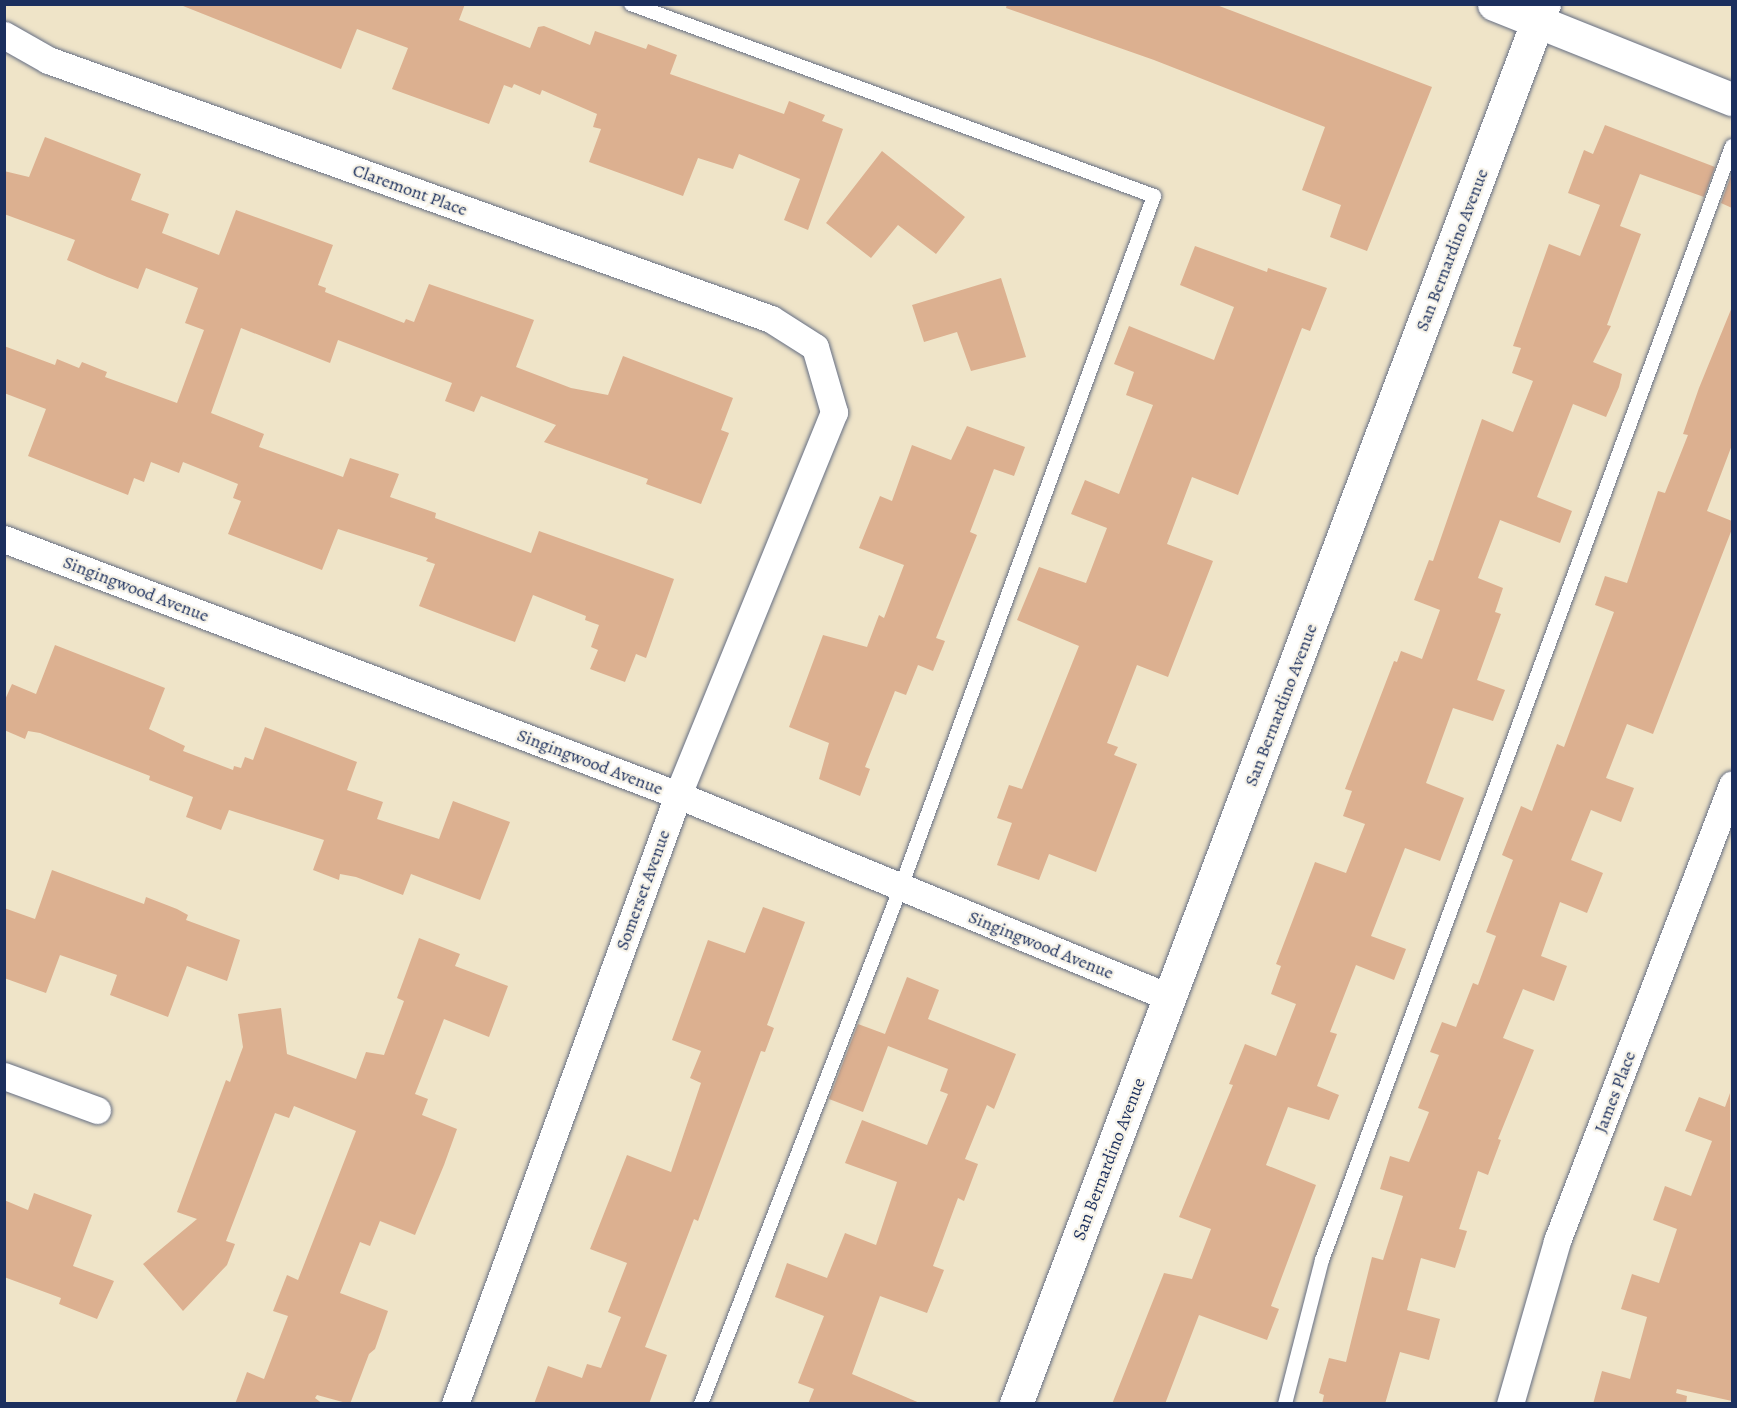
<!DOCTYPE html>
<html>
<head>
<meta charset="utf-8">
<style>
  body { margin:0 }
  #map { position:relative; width:1737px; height:1408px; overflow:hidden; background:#efe4c8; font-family:Alegreya,serif }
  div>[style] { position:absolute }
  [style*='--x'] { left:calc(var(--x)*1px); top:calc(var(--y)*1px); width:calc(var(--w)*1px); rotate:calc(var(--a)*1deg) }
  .building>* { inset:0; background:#dcb090 }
  .roads { filter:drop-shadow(0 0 2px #656e83) drop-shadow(0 0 2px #656e83) }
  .service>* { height:14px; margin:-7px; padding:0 7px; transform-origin:7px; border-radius:7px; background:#fff }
  .minor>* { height:27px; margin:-13.5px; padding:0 13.5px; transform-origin:13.5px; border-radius:13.5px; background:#fff }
  .secondary>* { height:33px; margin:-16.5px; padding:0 16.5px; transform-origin:16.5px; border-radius:16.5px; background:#fff }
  span { translate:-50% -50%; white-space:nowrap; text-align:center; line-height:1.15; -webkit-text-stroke:4.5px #f7f3e8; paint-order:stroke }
  .street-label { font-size:18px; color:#1b2f5e }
  .frame { position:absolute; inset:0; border:6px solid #1b2f5e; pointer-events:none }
</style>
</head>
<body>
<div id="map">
  <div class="building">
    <div style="clip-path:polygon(178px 4px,465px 4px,459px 20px,530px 48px,538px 27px,544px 26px,590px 45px,595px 31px,646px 49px,648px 44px,677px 55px,670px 74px,784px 114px,789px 101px,825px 115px,822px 121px,843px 129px,808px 230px,784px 220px,800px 179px,739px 154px,733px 169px,698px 158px,683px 196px,589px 162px,601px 129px,593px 127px,597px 114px,542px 90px,540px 95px,514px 84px,512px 88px,504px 85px,489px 124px,392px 89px,408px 48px,357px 29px,341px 69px)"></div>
    <div style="clip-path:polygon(1007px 4px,1214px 4px,1432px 87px,1367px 251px,1330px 237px,1341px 205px,1302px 190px,1325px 127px,1154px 60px,1006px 8px)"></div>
    <div style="clip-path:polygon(1605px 125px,1715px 167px,1704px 197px,1640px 174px,1620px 226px,1641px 234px,1607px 325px,1611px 326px,1593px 362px,1622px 374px,1619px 387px,1606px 417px,1573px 404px,1537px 497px,1572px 511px,1560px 543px,1500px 520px,1478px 578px,1503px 588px,1495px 612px,1501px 614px,1477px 680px,1505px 690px,1493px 721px,1453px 708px,1426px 783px,1464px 798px,1440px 861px,1405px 848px,1371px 936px,1406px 949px,1394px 980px,1356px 965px,1330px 1032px,1337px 1034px,1317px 1086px,1339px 1095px,1329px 1120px,1288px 1107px,1266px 1165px,1316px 1185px,1271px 1306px,1279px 1309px,1267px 1340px,1199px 1315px,1165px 1404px,1112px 1404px,1164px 1273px,1192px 1279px,1211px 1229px,1179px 1217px,1233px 1085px,1229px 1084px,1245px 1044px,1276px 1056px,1296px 1004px,1271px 994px,1281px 966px,1276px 964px,1315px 862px,1346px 873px,1365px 824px,1343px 816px,1352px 791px,1345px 789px,1394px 661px,1397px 662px,1401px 651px,1422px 659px,1440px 610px,1414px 600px,1429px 560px,1433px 561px,1482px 419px,1513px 432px,1533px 381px,1512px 373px,1521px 348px,1513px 346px,1549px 244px,1580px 256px,1600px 205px,1568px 193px,1584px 150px,1593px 154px)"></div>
    <div style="clip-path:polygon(45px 137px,141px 174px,131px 200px,169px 214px,162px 233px,219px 255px,236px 210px,333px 245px,318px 285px,326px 288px,325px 292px,404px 323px,406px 319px,414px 322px,429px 284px,534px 320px,516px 367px,571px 388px,608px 395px,623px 356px,733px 398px,721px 430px,729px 433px,701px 504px,646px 484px,648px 479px,544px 442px,556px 425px,481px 396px,474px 412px,445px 401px,452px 383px,338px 340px,330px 363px,241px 328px,211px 413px,264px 434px,259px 447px,343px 477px,350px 458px,399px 474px,390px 497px,436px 513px,435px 518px,531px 553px,539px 531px,674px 579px,646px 658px,636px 654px,625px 682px,590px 669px,598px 650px,591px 647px,599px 625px,585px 620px,586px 616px,533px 595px,515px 642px,419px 606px,435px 564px,426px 561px,428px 558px,338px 529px,322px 570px,228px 534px,241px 501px,233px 498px,238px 484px,183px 462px,179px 473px,151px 462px,144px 482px,134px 478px,128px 495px,28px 456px,46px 409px,4px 393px,4px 346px,55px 365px,57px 359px,79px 368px,82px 362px,107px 372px,105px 377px,177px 403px,204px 330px,185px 323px,198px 288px,146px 268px,138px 289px,107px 277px,67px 260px,75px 240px,4px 214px,4px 171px,29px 177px)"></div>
    <div style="clip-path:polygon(882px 151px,965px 217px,936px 254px,898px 225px,871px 258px,826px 223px)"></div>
    <div style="clip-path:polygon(1732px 173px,1732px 208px,1721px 203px)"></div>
    <div style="clip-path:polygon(1195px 246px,1267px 272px,1268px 268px,1327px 288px,1310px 331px,1302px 328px,1238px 495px,1192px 477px,1167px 544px,1213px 561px,1168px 677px,1137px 665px,1107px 743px,1118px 747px,1114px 755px,1137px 764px,1096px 872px,1049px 854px,1039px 880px,997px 865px,1012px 823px,997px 818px,1009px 785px,1022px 789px,1079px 646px,1017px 620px,1039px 567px,1086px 583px,1107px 528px,1071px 514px,1085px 480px,1119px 494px,1153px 405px,1126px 395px,1134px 372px,1114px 364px,1129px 326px,1214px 360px,1234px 307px,1180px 285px)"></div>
    <div style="clip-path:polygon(1001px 278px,1026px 357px,971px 371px,957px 332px,924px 342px,912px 305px)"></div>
    <div style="clip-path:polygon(1732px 307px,1732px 445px,1707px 511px,1732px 521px,1732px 529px,1653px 734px,1627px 724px,1606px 778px,1634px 788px,1621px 822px,1591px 810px,1571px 860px,1603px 873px,1587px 913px,1560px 902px,1541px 956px,1567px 966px,1554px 1001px,1523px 989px,1503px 1038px,1534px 1050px,1498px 1139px,1501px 1140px,1488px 1175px,1478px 1171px,1459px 1229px,1467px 1231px,1455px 1268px,1421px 1258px,1407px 1310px,1440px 1319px,1429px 1360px,1400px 1352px,1385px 1404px,1322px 1404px,1324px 1395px,1319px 1393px,1329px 1358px,1346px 1362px,1372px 1257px,1383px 1260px,1403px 1196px,1380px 1189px,1390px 1156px,1409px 1162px,1429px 1112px,1418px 1108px,1439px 1055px,1430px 1052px,1442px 1022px,1456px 1027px,1473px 983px,1478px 985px,1496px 936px,1486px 932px,1513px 860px,1502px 855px,1521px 806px,1532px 811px,1557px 744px,1564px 747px,1614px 612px,1595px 605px,1605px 576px,1627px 583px,1658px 491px,1665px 493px,1688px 435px,1683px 434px,1699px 388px)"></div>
    <div style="clip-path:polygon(967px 426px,1025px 447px,1014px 476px,994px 469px,970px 532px,977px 535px,936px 638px,945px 641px,933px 671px,918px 665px,906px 695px,895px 691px,865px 767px,870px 769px,860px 796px,819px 779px,829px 743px,789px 727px,823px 635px,867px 647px,879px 615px,884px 618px,904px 565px,859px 548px,880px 496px,892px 501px,912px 445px,951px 460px)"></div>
    <div style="clip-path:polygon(55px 645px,165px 688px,149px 729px,185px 746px,183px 751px,233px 770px,234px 766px,241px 768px,245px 757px,253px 760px,265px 727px,357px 762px,347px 790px,383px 802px,377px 819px,439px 839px,453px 801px,510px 822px,480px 900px,411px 874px,403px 895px,356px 877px,340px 874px,339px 880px,313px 870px,324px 840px,229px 810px,221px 830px,186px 817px,193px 797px,149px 780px,150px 776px,40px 733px,28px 731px,25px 739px,4px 730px,4px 702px,12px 684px,36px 694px)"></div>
    <div style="clip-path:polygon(52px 870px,144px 904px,146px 897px,177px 909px,188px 915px,186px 920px,240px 940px,227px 981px,187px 966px,168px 1017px,110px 995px,117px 975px,60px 955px,46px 993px,4px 978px,4px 908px,35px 919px)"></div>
    <div style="clip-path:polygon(763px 907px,805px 922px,767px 1025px,774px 1028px,765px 1052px,761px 1051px,698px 1221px,694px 1219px,645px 1347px,667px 1355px,649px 1404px,534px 1404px,548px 1366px,582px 1378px,587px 1364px,601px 1368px,621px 1317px,608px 1312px,627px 1263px,590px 1249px,627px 1155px,671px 1172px,701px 1083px,690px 1078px,701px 1051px,672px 1040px,708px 940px,745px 953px)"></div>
    <div style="clip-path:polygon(419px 938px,460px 954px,455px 966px,508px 986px,489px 1037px,444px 1019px,415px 1094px,428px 1099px,422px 1115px,457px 1129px,444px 1165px,415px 1235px,380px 1221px,370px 1246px,360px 1242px,340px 1293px,388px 1311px,375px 1349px,369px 1354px,350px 1404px,317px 1395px,315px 1398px,323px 1404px,235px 1404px,247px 1372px,264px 1379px,288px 1316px,273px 1311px,287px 1275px,298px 1280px,356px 1131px,294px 1106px,289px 1118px,275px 1113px,226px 1241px,235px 1244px,227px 1265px,183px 1311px,143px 1264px,197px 1219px,177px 1212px,226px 1080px,230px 1082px,243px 1047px,238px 1014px,281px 1008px,287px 1054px,356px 1079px,366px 1052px,384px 1055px,404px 1001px,397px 998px)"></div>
    <div style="clip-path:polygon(907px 977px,939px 990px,928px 1019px,1016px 1054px,994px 1109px,987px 1105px,965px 1159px,978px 1164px,964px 1201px,958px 1198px,933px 1266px,944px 1270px,927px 1313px,880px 1296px,852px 1374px,922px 1404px,808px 1404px,814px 1389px,798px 1383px,824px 1316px,775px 1297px,787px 1263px,827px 1278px,845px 1233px,876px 1245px,897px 1182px,845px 1163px,862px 1120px,927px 1145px,948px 1094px,940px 1091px,948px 1069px,888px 1046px,863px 1112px,829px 1099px,858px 1024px,885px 1034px)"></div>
    <div style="clip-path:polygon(1730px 1093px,1732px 1401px,1677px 1389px,1676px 1393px,1687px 1396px,1686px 1404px,1593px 1404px,1602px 1371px,1630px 1379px,1647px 1317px,1621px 1309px,1632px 1274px,1659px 1283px,1677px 1229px,1653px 1220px,1665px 1186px,1691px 1196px,1712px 1141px,1685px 1131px,1699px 1097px,1725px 1107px)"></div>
    <div style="clip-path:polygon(34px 1193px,92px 1215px,73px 1266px,114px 1281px,97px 1319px,59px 1304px,61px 1298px,4px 1277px,4px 1200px,28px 1210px)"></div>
  </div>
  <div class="roads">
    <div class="service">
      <div style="--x:631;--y:4;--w:557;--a:20.16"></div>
      <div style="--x:1154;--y:196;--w:736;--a:110.11"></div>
      <div style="--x:901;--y:887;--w:554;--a:111.15"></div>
      <div style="--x:1285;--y:1404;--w:149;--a:-75.6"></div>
      <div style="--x:1322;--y:1260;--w:1187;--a:-69.79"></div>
    </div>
    <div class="minor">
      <div style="--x:4;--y:35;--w:51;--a:29.6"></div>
      <div style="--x:48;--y:60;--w:768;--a:19.71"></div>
      <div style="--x:771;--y:319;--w:52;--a:32.5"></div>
      <div style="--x:815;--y:347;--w:68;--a:73.7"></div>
      <div style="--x:834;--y:412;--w:414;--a:112.2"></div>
      <div style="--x:678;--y:795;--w:649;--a:110.11"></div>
      <div style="--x:4;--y:539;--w:721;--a:20.8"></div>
      <div style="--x:678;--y:795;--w:533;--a:22.38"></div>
      <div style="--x:4;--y:1076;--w:99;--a:20.1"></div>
      <div style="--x:1510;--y:1404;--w:170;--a:-73.9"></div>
      <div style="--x:1557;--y:1241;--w:489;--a:-69"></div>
    </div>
    <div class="secondary">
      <div style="--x:1494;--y:4;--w:256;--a:21.8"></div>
      <div style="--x:1016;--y:1404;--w:1496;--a:-69.34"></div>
    </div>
  </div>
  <div class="street-label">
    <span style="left:410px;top:190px;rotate:20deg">Claremont Place</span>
    <span style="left:1452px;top:250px;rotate:-69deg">San Bernardino Avenue</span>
    <span style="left:136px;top:589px;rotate:21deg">Singingwood Avenue</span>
    <span style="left:1281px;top:705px;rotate:-69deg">San Bernardino Avenue</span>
    <span style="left:590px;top:762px;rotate:21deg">Singingwood Avenue</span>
    <span style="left:643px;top:890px;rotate:-70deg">Somerset Avenue</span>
    <span style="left:1041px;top:945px;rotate:22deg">Singingwood Avenue</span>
    <span style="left:1615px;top:1092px;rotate:-69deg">James Place</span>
    <span style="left:1109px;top:1159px;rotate:-69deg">San Bernardino Avenue</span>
  </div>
  <div class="frame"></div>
</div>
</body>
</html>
